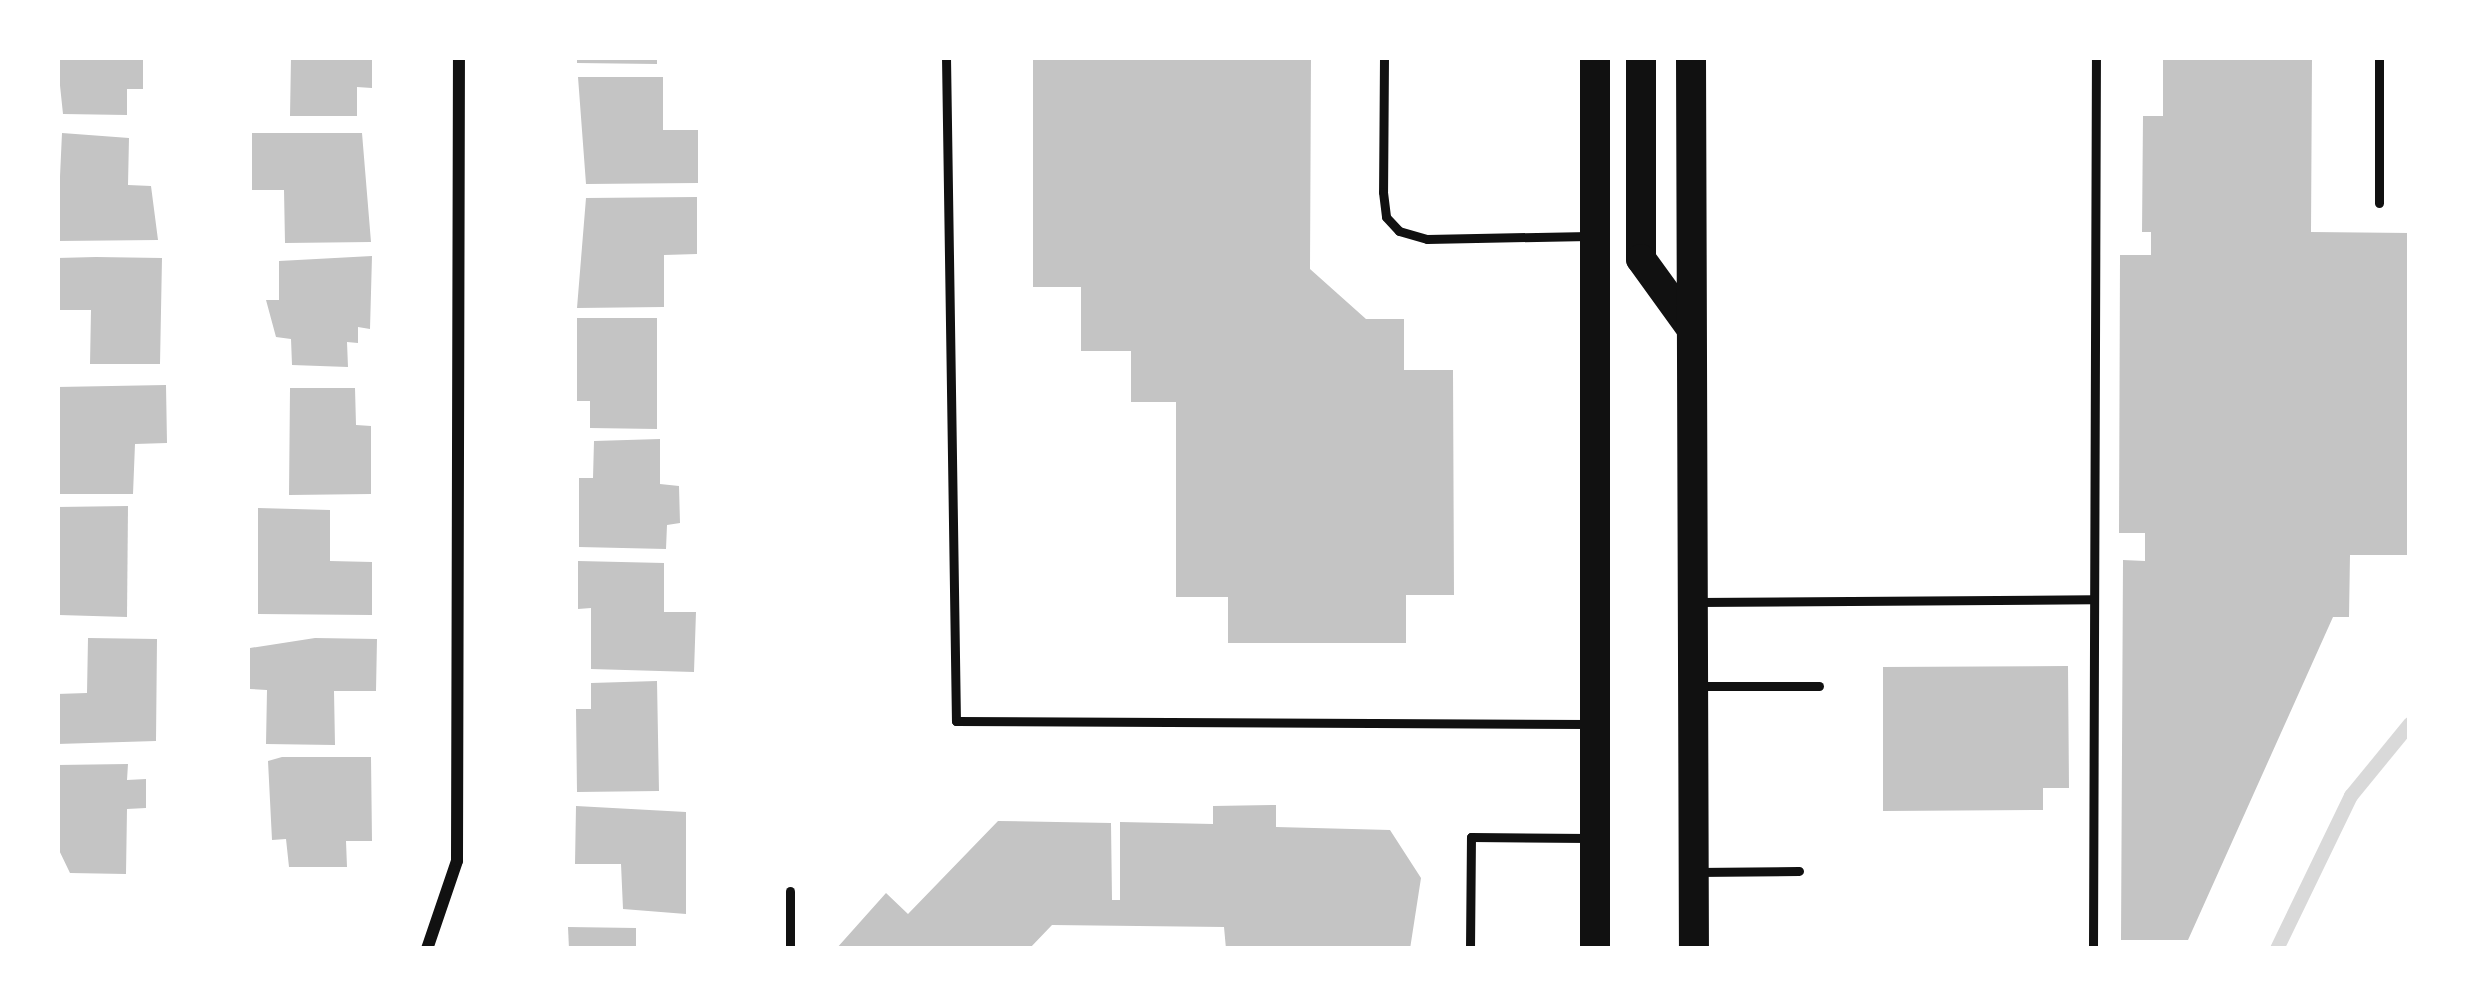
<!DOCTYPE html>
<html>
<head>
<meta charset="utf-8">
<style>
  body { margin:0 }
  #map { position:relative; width:2467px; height:1006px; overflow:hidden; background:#fff; font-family:"Fira Sans",sans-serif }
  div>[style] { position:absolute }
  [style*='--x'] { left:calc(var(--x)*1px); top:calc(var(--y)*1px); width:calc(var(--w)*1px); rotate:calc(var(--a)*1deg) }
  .stream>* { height:14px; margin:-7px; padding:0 7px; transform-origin:7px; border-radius:7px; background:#d9d9d9 }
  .building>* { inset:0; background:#c4c4c4 }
  .service>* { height:9px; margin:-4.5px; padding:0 4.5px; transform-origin:4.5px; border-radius:4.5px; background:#111 }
  .minor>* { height:12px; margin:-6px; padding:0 6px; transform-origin:6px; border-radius:6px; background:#111 }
  .primary>* { height:30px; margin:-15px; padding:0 15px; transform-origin:15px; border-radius:15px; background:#111 }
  span { translate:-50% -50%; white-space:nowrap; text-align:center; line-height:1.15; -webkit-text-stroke:10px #fff; paint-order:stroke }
  .frame { position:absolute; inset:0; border:60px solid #fff; pointer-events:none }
</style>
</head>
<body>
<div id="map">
  <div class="stream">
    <div style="--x:2277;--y:949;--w:170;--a:-64.2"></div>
    <div style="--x:2351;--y:796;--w:93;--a:-50.7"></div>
  </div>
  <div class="building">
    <div style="clip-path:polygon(57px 57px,143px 57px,143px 89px,127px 89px,127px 115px,63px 114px)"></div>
    <div style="clip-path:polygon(291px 57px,372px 57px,372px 88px,357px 87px,357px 116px,290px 116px)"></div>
    <div style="clip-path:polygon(577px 57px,657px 57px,657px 64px,577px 63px)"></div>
    <div style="clip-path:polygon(1033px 57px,1311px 57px,1310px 269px,1366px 319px,1404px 319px,1404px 370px,1453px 370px,1454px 595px,1406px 595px,1406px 643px,1228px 643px,1228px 597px,1176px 597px,1176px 402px,1131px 402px,1131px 351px,1081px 351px,1081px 287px,1033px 287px)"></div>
    <div style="clip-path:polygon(2163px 57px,2312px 57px,2311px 232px,2410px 233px,2410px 555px,2350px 555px,2349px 617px,2333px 617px,2188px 940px,2121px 940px,2123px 560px,2145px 561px,2145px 533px,2119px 533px,2120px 255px,2151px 255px,2151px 232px,2142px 232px,2143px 116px,2163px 116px)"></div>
    <div style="clip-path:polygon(578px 77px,663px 77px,663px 130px,698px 130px,698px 183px,586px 184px)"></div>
    <div style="clip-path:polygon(62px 133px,129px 138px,128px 185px,151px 186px,158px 240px,57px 241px)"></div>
    <div style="clip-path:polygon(252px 133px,362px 133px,371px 242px,285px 243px,284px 190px,252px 190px)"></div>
    <div style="clip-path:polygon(697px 197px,697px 254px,664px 255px,664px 307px,577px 308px,586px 198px)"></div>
    <div style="clip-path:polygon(372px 256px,370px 329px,358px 327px,358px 343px,347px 342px,348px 367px,292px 365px,291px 339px,276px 337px,266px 300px,279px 300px,279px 261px)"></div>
    <div style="clip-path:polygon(96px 257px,162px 258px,160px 364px,90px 364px,91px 310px,57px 310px,57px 258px)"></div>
    <div style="clip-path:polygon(577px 318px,657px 318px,657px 429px,590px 428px,590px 401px,577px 401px)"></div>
    <div style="clip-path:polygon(166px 385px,167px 443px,135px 444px,133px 494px,57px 494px,57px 387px)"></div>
    <div style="clip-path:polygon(290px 388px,355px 388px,356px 425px,371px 426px,371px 494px,289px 495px)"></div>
    <div style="clip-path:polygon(660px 439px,660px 484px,679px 486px,680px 523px,667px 525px,666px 549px,579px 547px,579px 478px,593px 478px,594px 441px)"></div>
    <div style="clip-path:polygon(128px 506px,127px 617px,59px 615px,57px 507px)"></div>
    <div style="clip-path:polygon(258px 508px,330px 510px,330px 561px,372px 562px,372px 615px,258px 614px)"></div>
    <div style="clip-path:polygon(578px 561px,664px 563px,664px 612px,696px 612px,694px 672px,591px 669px,591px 608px,578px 609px)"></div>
    <div style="clip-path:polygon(88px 638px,157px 639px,156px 741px,57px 744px,57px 694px,87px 693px)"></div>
    <div style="clip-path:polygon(315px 638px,377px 639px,376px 691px,334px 691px,335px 745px,266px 744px,267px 690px,250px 689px,250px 648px)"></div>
    <div style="clip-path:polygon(2068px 666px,2069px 788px,2043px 788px,2043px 810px,1883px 811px,1883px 667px)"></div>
    <div style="clip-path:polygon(657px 681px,659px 791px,577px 792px,576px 709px,591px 709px,591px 683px)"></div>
    <div style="clip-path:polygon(282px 757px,371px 757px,372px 841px,346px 841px,347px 867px,289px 867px,286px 839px,272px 840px,268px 761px)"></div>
    <div style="clip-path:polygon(128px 764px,127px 780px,146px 779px,146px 808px,127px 809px,126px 874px,70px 873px,57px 846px,57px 765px)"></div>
    <div style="clip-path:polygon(1276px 805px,1276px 827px,1390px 830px,1421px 878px,1410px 949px,1226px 949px,1224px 927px,1052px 925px,1029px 949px,836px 949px,886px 893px,908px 914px,998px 821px,1111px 823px,1112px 900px,1120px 900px,1120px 822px,1213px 824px,1213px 806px)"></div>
    <div style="clip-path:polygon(576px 806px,686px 812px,686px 914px,623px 909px,621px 864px,575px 864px)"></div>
    <div style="clip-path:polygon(568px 927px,636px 928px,636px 949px,569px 949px)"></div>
  </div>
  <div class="service">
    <div style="--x:946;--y:57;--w:664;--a:89.14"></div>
    <div style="--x:956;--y:721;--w:633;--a:0.27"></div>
    <div style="--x:1384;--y:57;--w:135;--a:90.4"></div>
    <div style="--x:1383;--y:192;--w:25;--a:83"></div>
    <div style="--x:1386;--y:217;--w:19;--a:47"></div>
    <div style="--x:1399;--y:231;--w:29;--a:16"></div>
    <div style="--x:1427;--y:239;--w:162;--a:-1.1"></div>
    <div style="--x:2379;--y:57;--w:146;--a:90"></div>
    <div style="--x:1697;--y:602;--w:396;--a:-0.4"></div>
    <div style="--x:1698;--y:686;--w:121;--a:0"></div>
    <div style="--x:1696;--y:872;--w:103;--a:-0.6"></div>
    <div style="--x:790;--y:949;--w:58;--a:-90"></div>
    <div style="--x:1470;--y:949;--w:112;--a:-89.5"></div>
    <div style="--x:1471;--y:837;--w:117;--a:0.5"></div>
    <div style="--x:2093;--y:949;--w:892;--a:-89.81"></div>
  </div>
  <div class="minor">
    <div style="--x:427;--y:949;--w:93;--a:-71.2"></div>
    <div style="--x:457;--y:861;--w:804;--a:-89.86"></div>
  </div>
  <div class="primary">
    <div style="--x:1595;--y:57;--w:892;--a:90"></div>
    <div style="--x:1641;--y:57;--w:202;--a:90"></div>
    <div style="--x:1641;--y:259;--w:85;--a:54.1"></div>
    <div style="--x:1691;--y:57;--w:892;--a:89.81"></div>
  </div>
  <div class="frame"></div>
</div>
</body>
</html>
